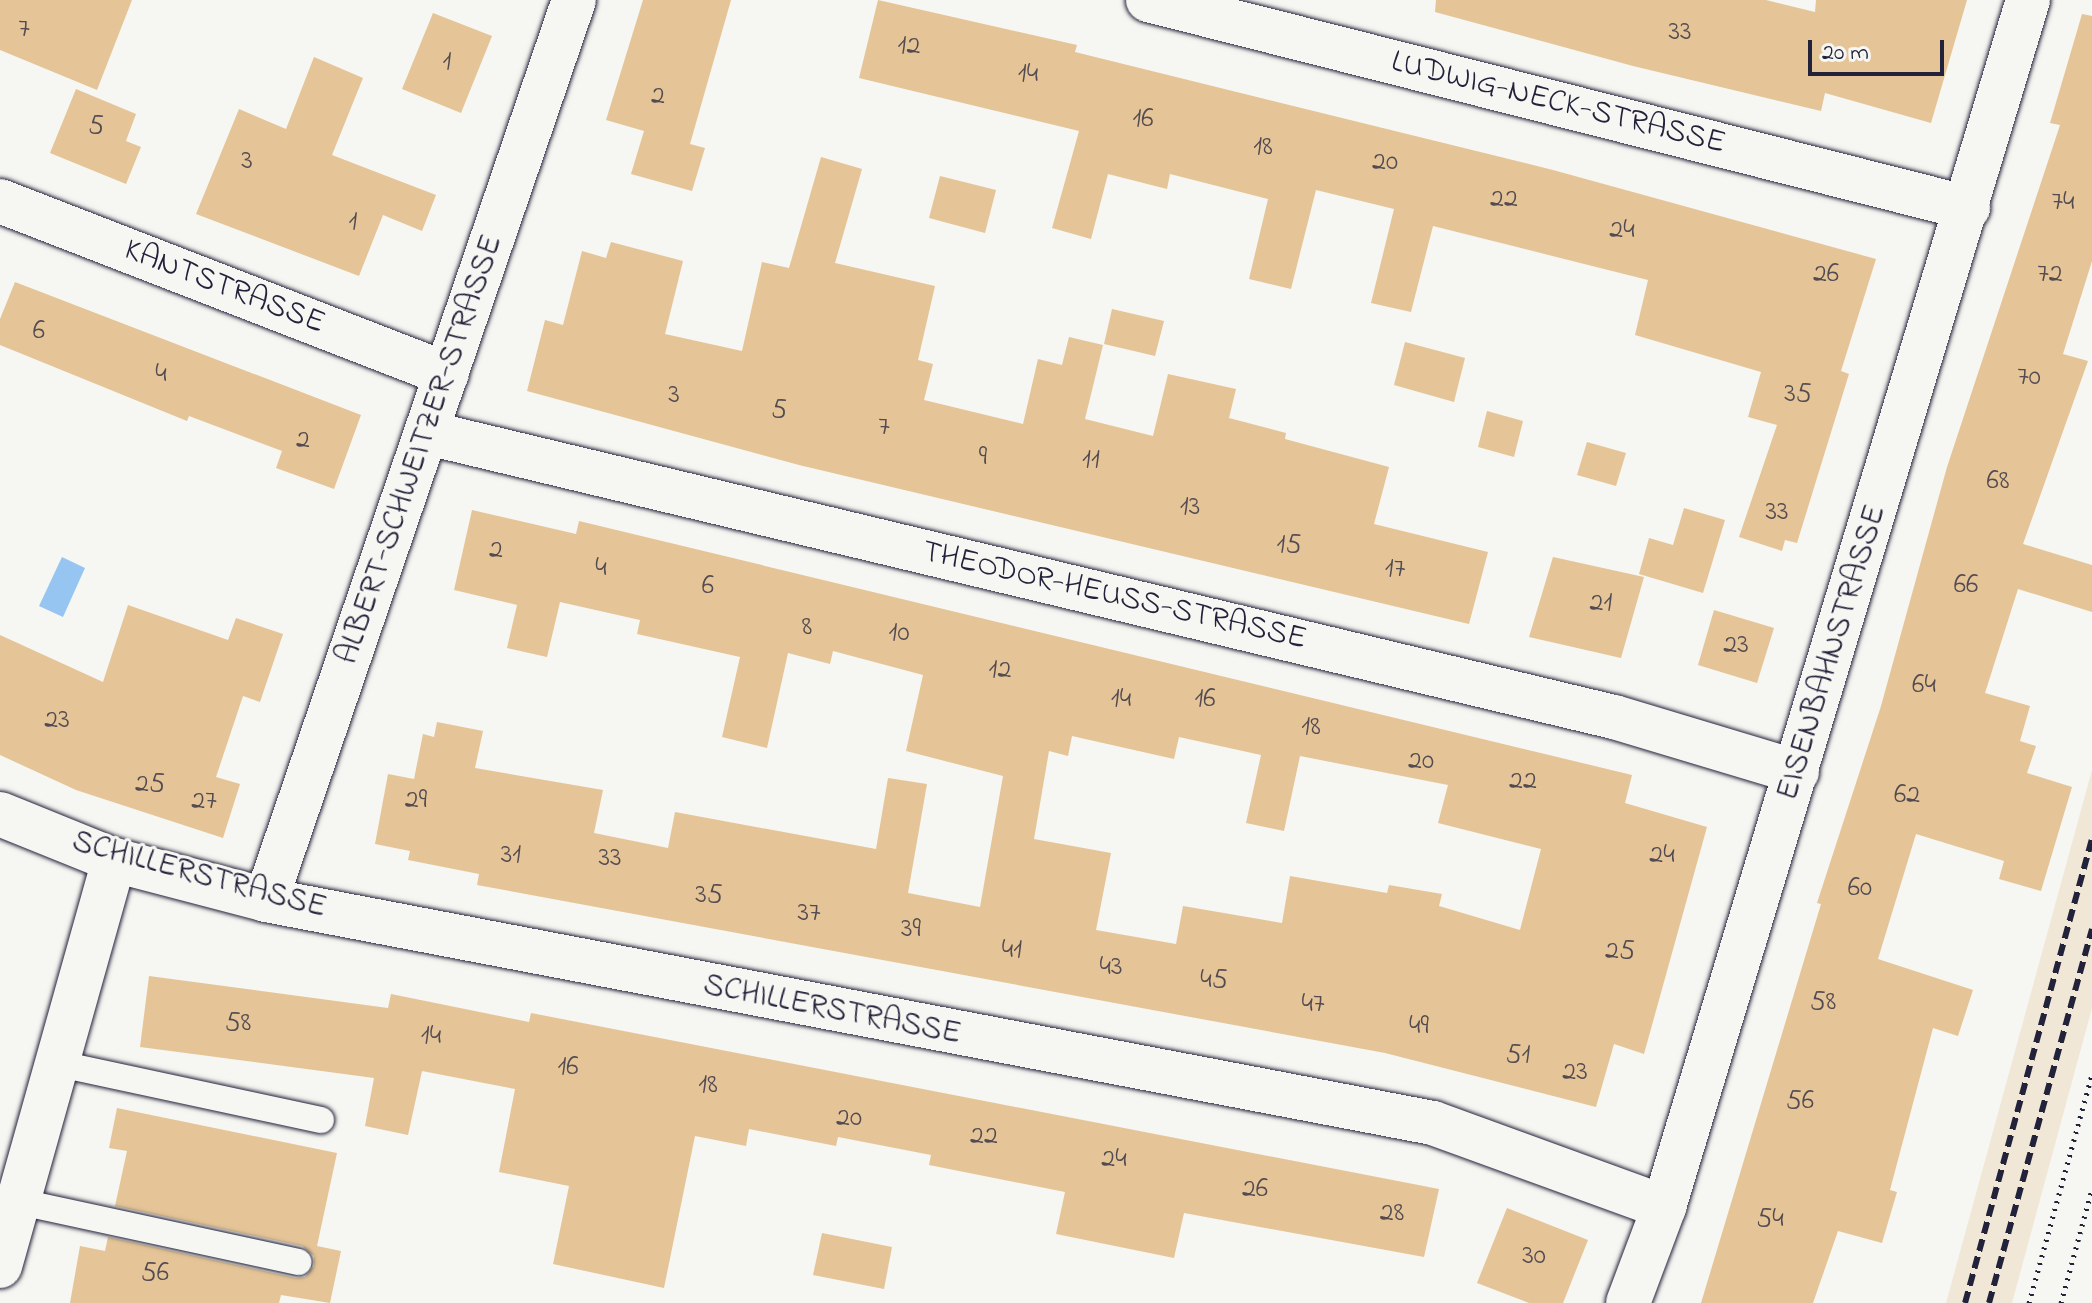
<!DOCTYPE html>
<html>
<head>
<meta charset="utf-8">
<style>
  body { margin:0 }
  #map { position:relative; width:2092px; height:1303px; overflow:hidden; background:#f6f6f2; font-family:"Indie Flower",sans-serif }
  div>[style] { position:absolute }
  [style*='--x'] { left:calc(var(--x)*1px); top:calc(var(--y)*1px); width:calc(var(--w)*1px); rotate:calc(var(--a)*1deg) }
  .built>* { inset:0; background:#f1e7d7 }
  .water>* { inset:0; background:#97c5f2 }
  .building>* { inset:0; background:#e5c597 }
  .path>* { height:5px; margin-top:-2.5px; transform-origin:0; background:repeating-linear-gradient(90deg,#22223b 0 2px,transparent 0 8px) }
  .roads { filter:drop-shadow(0 0 2px #22223b) drop-shadow(0 0 2px #22223b) }
  .lane>* { height:26px; margin:-13px; padding:0 13px; transform-origin:13px; border-radius:13px; background:#f6f6f2 }
  .street>* { height:44px; margin:-22px; padding:0 22px; transform-origin:22px; border-radius:22px; background:#f6f6f2 }
  .rail>* { height:6px; margin-top:-3px; transform-origin:0; background:repeating-linear-gradient(90deg,#22223b 0 12px,transparent 0 18px) }
  span { translate:-50% -50%; white-space:nowrap; text-align:center; line-height:1.15; -webkit-text-stroke:6px #f6f6f2; paint-order:stroke }
  .number-label { font-size:28px; color:#534b52 }
  .number-label span { -webkit-text-stroke-width:0 }
  .street-label { font-size:32px; color:#22223b }
  .scale { position:absolute; left:1808px; top:40px; width:136px; height:36px; box-sizing:border-box; border:4px solid #22223b; border-top:0; padding-left:10px; font-size:24px; line-height:28px; white-space:nowrap; color:#22223b; -webkit-text-stroke:6px #f6f6f2; paint-order:stroke }
</style>
</head>
<body>
<div id="map">
  <div class="built">
    <div style="clip-path:polygon(2092px 770px,2092px 1008px,2012px 1303px,1946px 1303px)"></div>
  </div>
  <div class="water">
    <div style="clip-path:polygon(62px 557px,85px 568px,63px 617px,39px 606px)"></div>
  </div>
  <div class="building">
    <div style="clip-path:polygon(0 0,132px 0,97px 90px,0 50px)"></div>
    <div style="clip-path:polygon(643px 0,731px 0,690px 144px,705px 148px,692px 191px,631px 174px,644px 131px,606px 120px)"></div>
    <div style="clip-path:polygon(878px 0,1077px 45px,1075px 52px,1553px 170px,1876px 259px,1841px 371px,1849px 374px,1797px 543px,1785px 540px,1782px 551px,1739px 537px,1777px 425px,1748px 417px,1761px 372px,1635px 335px,1648px 280px,1433px 226px,1411px 312px,1371px 303px,1394px 209px,1316px 190px,1291px 289px,1249px 279px,1268px 199px,1170px 174px,1167px 189px,1108px 174px,1091px 239px,1052px 228px,1079px 131px,859px 78px)"></div>
    <div style="clip-path:polygon(1436px 0,1766px 0,1815px 12px,1816px 0,1967px 0,1931px 123px,1825px 93px,1821px 111px,1633px 66px,1435px 12px)"></div>
    <div style="clip-path:polygon(433px 13px,492px 36px,461px 113px,402px 89px)"></div>
    <div style="clip-path:polygon(2082px 14px,2092px 16px,2092px 261px,2063px 354px,2088px 361px,2023px 544px,2092px 565px,2092px 612px,2018px 589px,1985px 693px,2030px 706px,2020px 741px,2036px 746px,2027px 773px,2072px 787px,2041px 891px,1999px 879px,2004px 861px,1916px 834px,1878px 959px,1973px 990px,1958px 1036px,1933px 1028px,1890px 1190px,1897px 1192px,1882px 1243px,1838px 1231px,1813px 1303px,1701px 1303px,1821px 904px,1817px 903px,1881px 706px,1947px 467px,2060px 125px,2050px 123px)"></div>
    <div style="clip-path:polygon(314px 57px,363px 78px,332px 155px,436px 195px,422px 231px,383px 215px,359px 276px,196px 214px,239px 109px,286px 129px)"></div>
    <div style="clip-path:polygon(76px 89px,136px 114px,126px 141px,141px 147px,126px 184px,50px 153px)"></div>
    <div style="clip-path:polygon(821px 157px,862px 169px,835px 263px,935px 286px,918px 360px,933px 364px,924px 400px,1023px 424px,1038px 359px,1062px 365px,1069px 337px,1103px 345px,1085px 419px,1153px 436px,1168px 374px,1236px 389px,1229px 418px,1286px 433px,1285px 439px,1389px 467px,1374px 524px,1488px 552px,1469px 624px,799px 465px,527px 391px,545px 320px,563px 325px,582px 251px,606px 258px,611px 242px,683px 261px,665px 334px,742px 351px,762px 262px,789px 268px)"></div>
    <div style="clip-path:polygon(940px 176px,996px 190px,985px 233px,929px 218px)"></div>
    <div style="clip-path:polygon(15px 282px,361px 415px,334px 489px,276px 468px,282px 451px,189px 416px,187px 421px,0 345px,0 319px)"></div>
    <div style="clip-path:polygon(1112px 309px,1164px 321px,1155px 356px,1104px 344px)"></div>
    <div style="clip-path:polygon(1405px 342px,1465px 358px,1454px 402px,1394px 385px)"></div>
    <div style="clip-path:polygon(1487px 411px,1523px 421px,1514px 457px,1478px 447px)"></div>
    <div style="clip-path:polygon(1587px 442px,1626px 453px,1616px 486px,1577px 475px)"></div>
    <div style="clip-path:polygon(1684px 508px,1725px 520px,1703px 593px,1639px 574px,1649px 538px,1673px 545px)"></div>
    <div style="clip-path:polygon(evenodd,472px 510px,576px 534px,579px 521px,1632px 775px,1625px 803px,1707px 827px,1644px 1054px,1614px 1044px,1596px 1107px,1385px 1053px,477px 885px,479px 874px,408px 860px,410px 851px,375px 844px,388px 774px,414px 779px,423px 734px,434px 737px,437px 722px,483px 731px,475px 768px,603px 790px,594px 833px,668px 848px,675px 812px,876px 849px,888px 778px,927px 784px,908px 893px,980px 907px,1003px 776px,906px 751px,923px 675px,833px 651px,830px 664px,788px 653px,767px 748px,722px 737px,740px 657px,637px 634px,640px 620px,560px 602px,547px 657px,507px 648px,517px 605px,454px 590px,472px 510px,1072px 736px,1174px 759px,1179px 737px,1261px 755px,1246px 823px,1284px 831px,1300px 756px,1448px 785px,1438px 823px,1541px 849px,1520px 930px,1439px 906px,1442px 894px,1389px 885px,1387px 893px,1290px 876px,1282px 923px,1183px 906px,1176px 944px,1096px 930px,1111px 853px,1034px 839px,1049px 751px,1068px 756px,1072px 736px)"></div>
    <div style="clip-path:polygon(1553px 557px,1644px 577px,1621px 658px,1529px 637px)"></div>
    <div style="clip-path:polygon(128px 605px,228px 640px,236px 618px,283px 634px,260px 702px,243px 696px,216px 777px,240px 784px,223px 838px,76px 790px,0 755px,0 635px,103px 682px)"></div>
    <div style="clip-path:polygon(1714px 610px,1774px 628px,1757px 683px,1698px 665px)"></div>
    <div style="clip-path:polygon(149px 976px,388px 1008px,391px 994px,529px 1022px,531px 1013px,1439px 1189px,1424px 1257px,1184px 1213px,1174px 1258px,1056px 1234px,1065px 1192px,929px 1165px,931px 1155px,838px 1137px,836px 1146px,749px 1129px,746px 1146px,695px 1136px,664px 1288px,553px 1264px,569px 1186px,499px 1172px,515px 1089px,422px 1071px,408px 1135px,365px 1126px,374px 1078px,140px 1047px)"></div>
    <div style="clip-path:polygon(117px 1108px,337px 1153px,317px 1246px,341px 1251px,330px 1303px,281px 1295px,279px 1303px,70px 1303px,80px 1246px,105px 1251px,108px 1237px,296px 1278px,305px 1277px,314px 1266px,314px 1256px,302px 1246px,115px 1206px,127px 1151px,109px 1148px)"></div>
    <div style="clip-path:polygon(1507px 1208px,1588px 1240px,1563px 1303px,1529px 1303px,1477px 1283px)"></div>
    <div style="clip-path:polygon(822px 1233px,892px 1247px,884px 1289px,813px 1275px)"></div>
  </div>
  <div class="path">
    <div style="--x:2029;--y:1303;--w:238;--a:-74.6"></div>
    <div style="--x:2061;--y:1303;--w:118;--a:-74.8"></div>
  </div>
  <div class="roads">
    <div class="lane">
      <div style="--x:55;--y:1063;--w:272;--a:12.1"></div>
      <div style="--x:16;--y:1201;--w:289;--a:12.2"></div>
    </div>
    <div class="street">
      <div style="--x:1148;--y:0;--w:846;--a:14.23"></div>
      <div style="--x:0;--y:201;--w:479;--a:21.2"></div>
      <div style="--x:428;--y:433;--w:1220;--a:13.47"></div>
      <div style="--x:1614;--y:717;--w:191;--a:16.7"></div>
      <div style="--x:0;--y:814;--w:123;--a:22"></div>
      <div style="--x:114;--y:860;--w:157;--a:14.7"></div>
      <div style="--x:266;--y:900;--w:1188;--a:10.82"></div>
      <div style="--x:1433;--y:1123;--w:246;--a:20"></div>
      <div style="--x:266;--y:900;--w:951;--a:-71.11"></div>
      <div style="--x:0;--y:1266;--w:422;--a:-74.3"></div>
      <div style="--x:1628;--y:1303;--w:103;--a:-69.4"></div>
      <div style="--x:1664;--y:1207;--w:1261;--a:-73.22"></div>
    </div>
  </div>
  <div class="rail">
    <div style="--x:1965;--y:1303;--w:480;--a:-74.7"></div>
    <div style="--x:1989;--y:1303;--w:388;--a:-74.6"></div>
  </div>
  <div class="number-label">
    <span style="left:24px;top:30px">7</span>
    <span style="left:1680px;top:33px">33</span>
    <span style="left:909px;top:47px">12</span>
    <span style="left:447px;top:63px">1</span>
    <span style="left:1028px;top:75px">14</span>
    <span style="left:658px;top:97px">2</span>
    <span style="left:1143px;top:120px">16</span>
    <span style="left:96px;top:127px">5</span>
    <span style="left:1263px;top:148px">18</span>
    <span style="left:247px;top:162px">3</span>
    <span style="left:1385px;top:163px">20</span>
    <span style="left:1504px;top:200px">22</span>
    <span style="left:2063px;top:203px">74</span>
    <span style="left:353px;top:223px">1</span>
    <span style="left:1622px;top:231px">24</span>
    <span style="left:1826px;top:275px">26</span>
    <span style="left:2050px;top:275px">72</span>
    <span style="left:39px;top:332px">6</span>
    <span style="left:161px;top:375px">4</span>
    <span style="left:2029px;top:378px">70</span>
    <span style="left:1798px;top:395px">35</span>
    <span style="left:674px;top:396px">3</span>
    <span style="left:779px;top:411px">5</span>
    <span style="left:884px;top:428px">7</span>
    <span style="left:303px;top:441px">2</span>
    <span style="left:983px;top:458px">9</span>
    <span style="left:1091px;top:461px">11</span>
    <span style="left:1998px;top:482px">68</span>
    <span style="left:1190px;top:508px">13</span>
    <span style="left:1777px;top:513px">33</span>
    <span style="left:1289px;top:546px">15</span>
    <span style="left:496px;top:551px">2</span>
    <span style="left:601px;top:569px">4</span>
    <span style="left:1395px;top:570px">17</span>
    <span style="left:1966px;top:586px">66</span>
    <span style="left:708px;top:587px">6</span>
    <span style="left:1601px;top:604px">21</span>
    <span style="left:807px;top:628px">8</span>
    <span style="left:899px;top:634px">10</span>
    <span style="left:1736px;top:646px">23</span>
    <span style="left:1000px;top:671px">12</span>
    <span style="left:1924px;top:686px">64</span>
    <span style="left:1121px;top:700px">14</span>
    <span style="left:1205px;top:700px">16</span>
    <span style="left:57px;top:721px">23</span>
    <span style="left:1311px;top:728px">18</span>
    <span style="left:1421px;top:762px">20</span>
    <span style="left:1523px;top:782px">22</span>
    <span style="left:150px;top:785px">25</span>
    <span style="left:1907px;top:796px">62</span>
    <span style="left:416px;top:801px">29</span>
    <span style="left:204px;top:802px">27</span>
    <span style="left:511px;top:856px">31</span>
    <span style="left:1662px;top:856px">24</span>
    <span style="left:610px;top:859px">33</span>
    <span style="left:1860px;top:889px">60</span>
    <span style="left:709px;top:896px">35</span>
    <span style="left:809px;top:914px">37</span>
    <span style="left:911px;top:930px">39</span>
    <span style="left:1012px;top:951px">41</span>
    <span style="left:1620px;top:952px">25</span>
    <span style="left:1111px;top:968px">43</span>
    <span style="left:1214px;top:981px">45</span>
    <span style="left:1823px;top:1003px">58</span>
    <span style="left:1313px;top:1005px">47</span>
    <span style="left:238px;top:1024px">58</span>
    <span style="left:1419px;top:1027px">49</span>
    <span style="left:431px;top:1037px">14</span>
    <span style="left:1518px;top:1056px">51</span>
    <span style="left:568px;top:1068px">16</span>
    <span style="left:1575px;top:1073px">23</span>
    <span style="left:708px;top:1086px">18</span>
    <span style="left:1800px;top:1102px">56</span>
    <span style="left:849px;top:1119px">20</span>
    <span style="left:984px;top:1137px">22</span>
    <span style="left:1114px;top:1160px">24</span>
    <span style="left:1255px;top:1190px">26</span>
    <span style="left:1392px;top:1214px">28</span>
    <span style="left:1770px;top:1220px">54</span>
    <span style="left:1534px;top:1257px">30</span>
    <span style="left:155px;top:1274px">56</span>
  </div>
  <div class="street-label">
    <span style="left:1558px;top:104px;rotate:14deg">LUDWIG-NECK-STRASSE</span>
    <span style="left:224px;top:288px;rotate:21deg">KANTSTRASSE</span>
    <span style="left:421px;top:450px;rotate:-71deg">ALBERT-SCHWEITZER-STRASSE</span>
    <span style="left:1114px;top:597px;rotate:13deg">THEODOR-HEUSS-STRASSE</span>
    <span style="left:1833px;top:653px;rotate:-73deg">EISENBAHNSTRASSE</span>
    <span style="left:199px;top:876px;rotate:15deg">SCHILLERSTRASSE</span>
    <span style="left:832px;top:1011px;rotate:11deg">SCHILLERSTRASSE</span>
  </div>
  <div class="scale">20 m</div>
</div>
</body>
</html>
